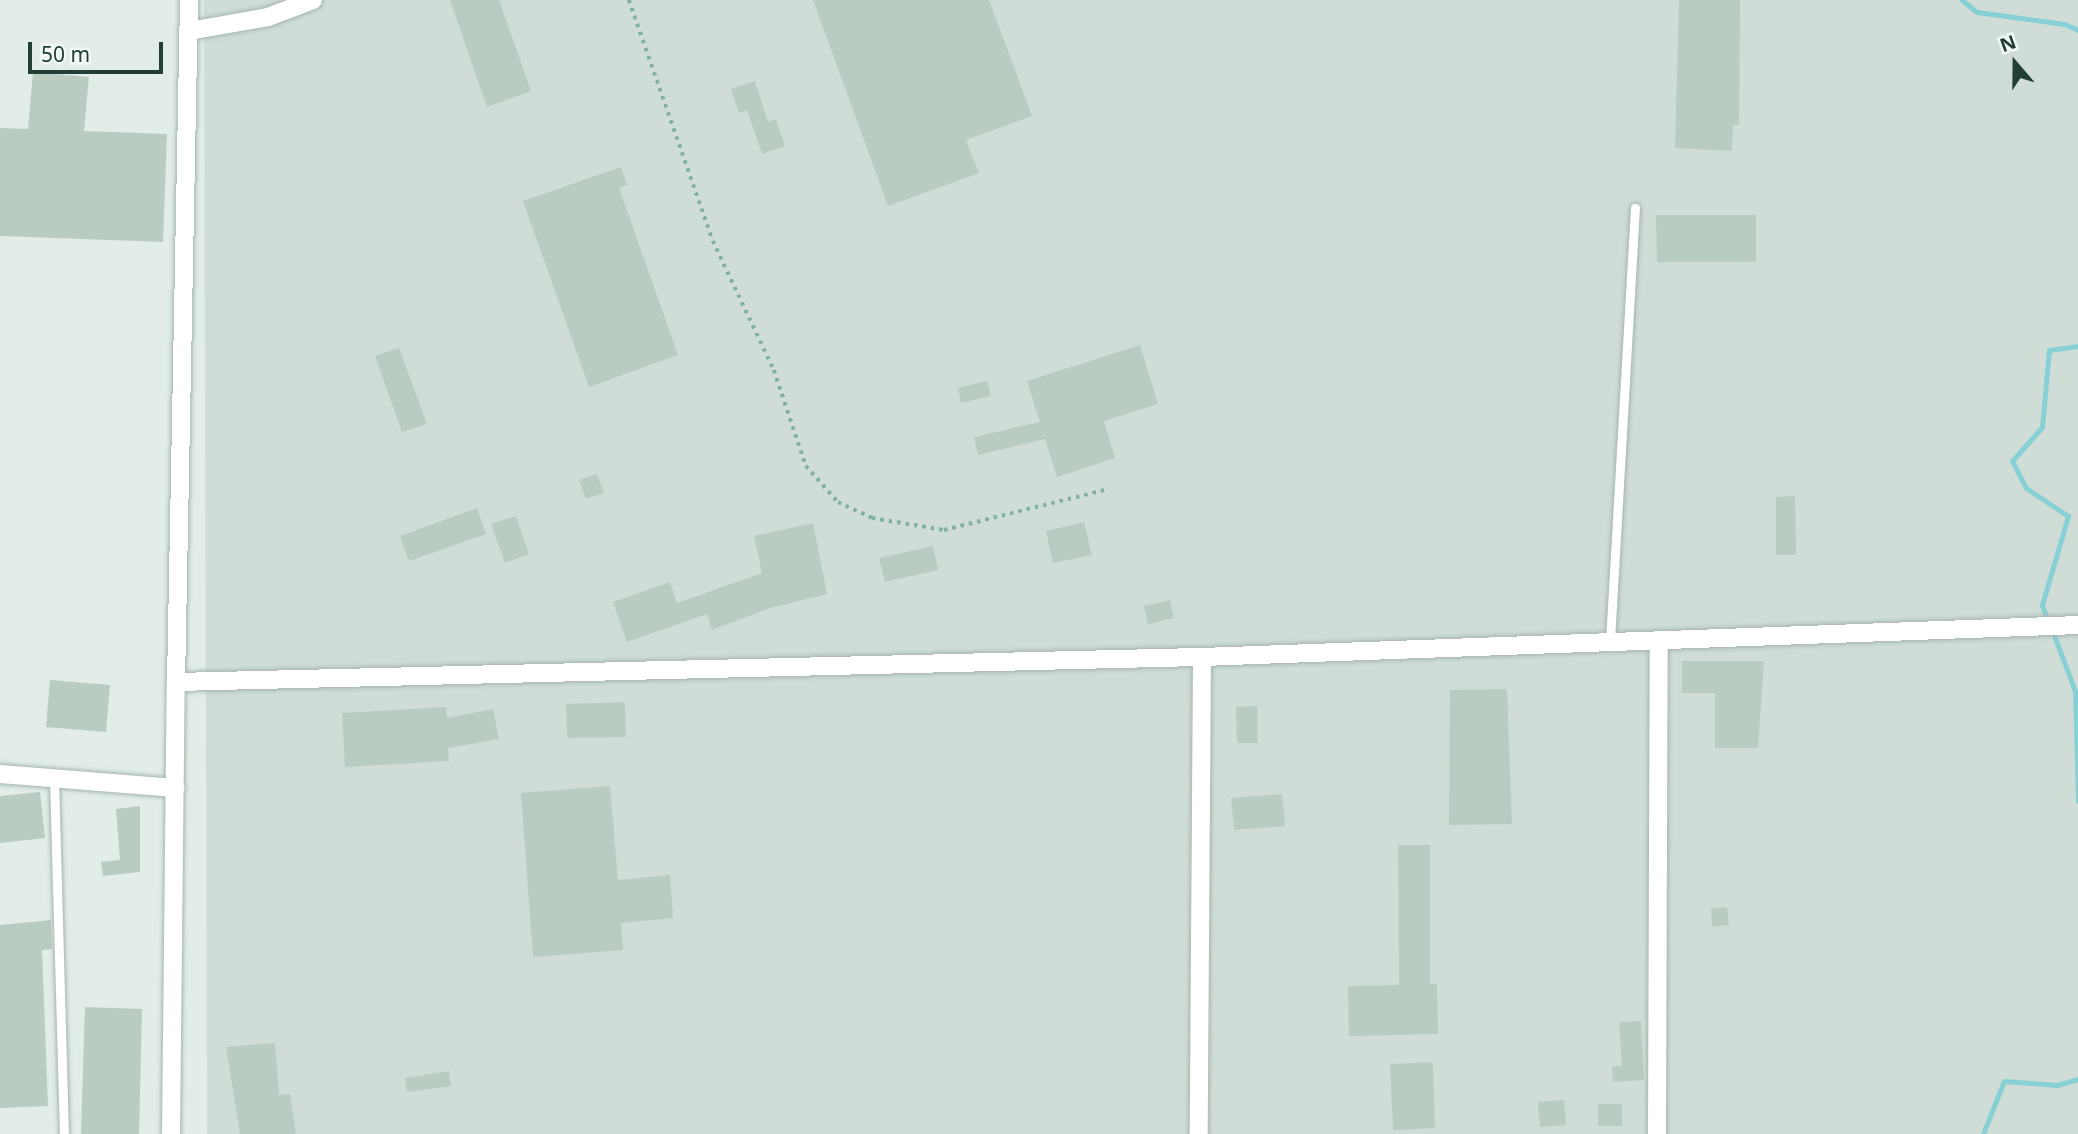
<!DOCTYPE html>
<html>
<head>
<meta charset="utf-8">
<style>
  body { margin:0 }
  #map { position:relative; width:2078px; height:1134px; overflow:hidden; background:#e2ede7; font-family:"Noto Sans",sans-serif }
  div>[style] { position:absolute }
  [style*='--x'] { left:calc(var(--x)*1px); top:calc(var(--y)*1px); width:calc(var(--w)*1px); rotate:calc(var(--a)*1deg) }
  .built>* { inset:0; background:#d0ddd6 }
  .stream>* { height:5px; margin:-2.5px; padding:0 2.5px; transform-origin:2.5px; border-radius:2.5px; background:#87d0d5 }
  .building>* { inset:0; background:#bacbc2 }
  .path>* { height:3.5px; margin-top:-1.75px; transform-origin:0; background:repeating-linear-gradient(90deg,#80b29e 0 3.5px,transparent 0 8.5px) }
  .roads { filter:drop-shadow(0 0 2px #a4b5ae) drop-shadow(0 0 2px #a4b5ae) }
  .lane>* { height:9px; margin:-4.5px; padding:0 4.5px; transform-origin:4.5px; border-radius:4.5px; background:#fff }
  .street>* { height:18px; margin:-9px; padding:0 9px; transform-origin:9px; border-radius:9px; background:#fff }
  span { translate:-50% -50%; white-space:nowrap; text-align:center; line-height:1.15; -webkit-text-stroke:7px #f2f9f5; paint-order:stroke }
  .north { position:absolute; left:1980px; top:28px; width:70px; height:70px; -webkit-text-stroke:5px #f2f9f5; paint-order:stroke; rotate:340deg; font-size:19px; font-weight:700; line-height:28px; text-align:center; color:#213f34 }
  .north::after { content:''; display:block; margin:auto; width:24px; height:32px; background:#213f34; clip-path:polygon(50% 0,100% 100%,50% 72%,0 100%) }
  .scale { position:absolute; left:28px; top:42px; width:135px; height:32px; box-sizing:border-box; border:4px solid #213f34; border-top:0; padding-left:9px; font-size:21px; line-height:24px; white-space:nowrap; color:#213f34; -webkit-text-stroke:5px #f2f9f5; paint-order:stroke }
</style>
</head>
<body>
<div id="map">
  <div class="built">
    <div style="clip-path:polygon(204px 0,2078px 0,2078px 1134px,207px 1134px)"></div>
  </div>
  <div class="stream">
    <div style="--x:1962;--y:0;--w:19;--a:39"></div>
    <div style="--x:1977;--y:12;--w:88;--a:7.9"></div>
    <div style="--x:2064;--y:24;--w:15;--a:23"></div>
    <div style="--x:2048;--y:621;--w:17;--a:-111"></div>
    <div style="--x:2042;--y:605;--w:93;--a:-73.7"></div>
    <div style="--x:2068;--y:516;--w:50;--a:-146.3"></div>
    <div style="--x:2026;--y:488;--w:30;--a:-117"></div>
    <div style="--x:2012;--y:461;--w:45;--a:-48.6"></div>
    <div style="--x:2042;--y:427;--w:77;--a:-84.8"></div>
    <div style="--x:2049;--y:350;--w:29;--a:-8"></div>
    <div style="--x:2052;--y:630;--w:65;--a:69.3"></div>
    <div style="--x:2075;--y:691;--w:110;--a:88.4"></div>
    <div style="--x:1983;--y:1134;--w:57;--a:-68.4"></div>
    <div style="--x:2004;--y:1081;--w:53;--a:4.3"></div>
    <div style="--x:2057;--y:1085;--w:22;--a:-16"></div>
  </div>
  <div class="building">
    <div style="clip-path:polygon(450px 0,499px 0,531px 91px,487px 107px)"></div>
    <div style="clip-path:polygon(813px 0,989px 0,1032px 116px,966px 140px,979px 173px,888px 206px)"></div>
    <div style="clip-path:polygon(1679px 0,1740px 0,1739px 125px,1733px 125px,1732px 151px,1675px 148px)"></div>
    <div style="clip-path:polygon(33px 72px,89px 77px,84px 131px,167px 134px,163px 242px,0 236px,0 128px,28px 129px)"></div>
    <div style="clip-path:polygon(755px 81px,768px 122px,776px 119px,785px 146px,762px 154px,747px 110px,739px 113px,731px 89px)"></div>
    <div style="clip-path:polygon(621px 167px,627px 185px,619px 188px,678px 355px,589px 387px,523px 201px)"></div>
    <div style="clip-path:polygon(1656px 215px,1756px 215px,1756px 262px,1657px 262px)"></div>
    <div style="clip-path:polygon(1140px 345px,1158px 404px,1104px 421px,1115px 458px,1057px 477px,1045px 439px,978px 455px,974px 437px,1040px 422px,1027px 381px)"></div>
    <div style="clip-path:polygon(399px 348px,427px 424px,402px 432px,375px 356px)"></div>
    <div style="clip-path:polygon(987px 381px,991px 396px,961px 403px,958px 388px)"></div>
    <div style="clip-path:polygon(597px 474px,604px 493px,586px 499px,579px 480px)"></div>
    <div style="clip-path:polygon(1795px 496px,1796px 555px,1776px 555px,1776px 497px)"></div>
    <div style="clip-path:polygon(477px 508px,486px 534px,409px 561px,400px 536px)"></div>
    <div style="clip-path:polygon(516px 516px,529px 554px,505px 563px,491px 524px)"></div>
    <div style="clip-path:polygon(1084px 522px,1092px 555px,1053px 563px,1046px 531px)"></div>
    <div style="clip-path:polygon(813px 523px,827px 594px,770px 608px,712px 630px,707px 614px,627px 642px,613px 602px,670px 582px,677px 603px,762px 573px,754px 536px)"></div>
    <div style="clip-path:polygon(933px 546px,938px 570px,885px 582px,879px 558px)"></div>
    <div style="clip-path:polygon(1170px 600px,1174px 618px,1148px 624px,1144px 606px)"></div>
    <div style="clip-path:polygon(1682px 661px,1764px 661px,1758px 748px,1715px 748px,1715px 693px,1682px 693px)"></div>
    <div style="clip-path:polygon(50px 680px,110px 685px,106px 732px,46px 727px)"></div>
    <div style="clip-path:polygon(1507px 689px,1512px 824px,1449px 825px,1450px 690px)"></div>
    <div style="clip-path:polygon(625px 702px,626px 737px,567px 738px,566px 704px)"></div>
    <div style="clip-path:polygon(1257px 706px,1258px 743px,1237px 743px,1236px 707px)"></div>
    <div style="clip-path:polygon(446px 707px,447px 718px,493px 709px,499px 739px,448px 748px,449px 761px,345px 767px,342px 713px)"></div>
    <div style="clip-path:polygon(610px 786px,618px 880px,670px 875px,673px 918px,621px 923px,623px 950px,533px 957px,521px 793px)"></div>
    <div style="clip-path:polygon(40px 792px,45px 838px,0 843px,0 796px)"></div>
    <div style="clip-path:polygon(1282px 794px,1285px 826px,1234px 830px,1231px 798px)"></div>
    <div style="clip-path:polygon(140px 806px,140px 872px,103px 876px,101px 862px,120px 860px,116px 809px)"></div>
    <div style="clip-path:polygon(1398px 845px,1430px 845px,1430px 984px,1437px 984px,1438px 1034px,1349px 1036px,1348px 986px,1399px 985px)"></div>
    <div style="clip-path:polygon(1727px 907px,1729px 925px,1712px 927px,1711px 908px)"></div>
    <div style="clip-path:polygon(51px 920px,52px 949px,42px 950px,48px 1106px,0 1108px,0 925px)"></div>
    <div style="clip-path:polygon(85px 1007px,142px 1009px,139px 1134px,81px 1134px)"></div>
    <div style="clip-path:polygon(1641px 1021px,1644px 1080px,1613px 1082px,1612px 1067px,1622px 1066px,1619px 1022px)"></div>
    <div style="clip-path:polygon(275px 1043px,279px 1095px,290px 1094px,296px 1134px,240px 1134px,226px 1047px)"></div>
    <div style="clip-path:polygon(1433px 1062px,1435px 1128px,1393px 1130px,1390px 1064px)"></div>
    <div style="clip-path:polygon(449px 1071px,451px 1086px,407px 1092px,405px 1078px)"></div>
    <div style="clip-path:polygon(1564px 1100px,1566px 1125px,1540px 1127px,1538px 1102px)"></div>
    <div style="clip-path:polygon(1598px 1104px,1622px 1104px,1622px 1126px,1598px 1126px)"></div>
  </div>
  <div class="path">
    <div style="--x:629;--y:0;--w:255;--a:70.8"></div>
    <div style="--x:713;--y:241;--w:143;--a:64.7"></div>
    <div style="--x:774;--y:370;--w:101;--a:71.6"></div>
    <div style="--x:806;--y:466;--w:48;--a:48.4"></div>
    <div style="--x:838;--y:502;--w:38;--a:25"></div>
    <div style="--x:872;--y:518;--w:73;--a:9.5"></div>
    <div style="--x:944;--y:530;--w:165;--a:-14"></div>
  </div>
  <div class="roads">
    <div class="lane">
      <div style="--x:1610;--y:641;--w:434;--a:-86.7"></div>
      <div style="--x:54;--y:778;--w:356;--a:88.4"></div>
    </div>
    <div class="street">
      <div style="--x:189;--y:0;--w:682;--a:91.09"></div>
      <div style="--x:176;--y:682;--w:1026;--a:-1.4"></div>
      <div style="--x:1202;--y:657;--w:477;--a:90.4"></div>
      <div style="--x:189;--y:31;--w:80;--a:-10"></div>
      <div style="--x:268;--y:17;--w:48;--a:-20.7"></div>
      <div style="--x:1202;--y:657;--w:877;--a:-2.09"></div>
      <div style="--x:0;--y:774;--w:176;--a:4.6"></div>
      <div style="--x:171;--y:1134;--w:452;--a:-89.4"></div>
      <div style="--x:1657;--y:1134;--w:494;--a:-89.8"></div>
    </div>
  </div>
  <div class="north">N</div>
  <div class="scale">50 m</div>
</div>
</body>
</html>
